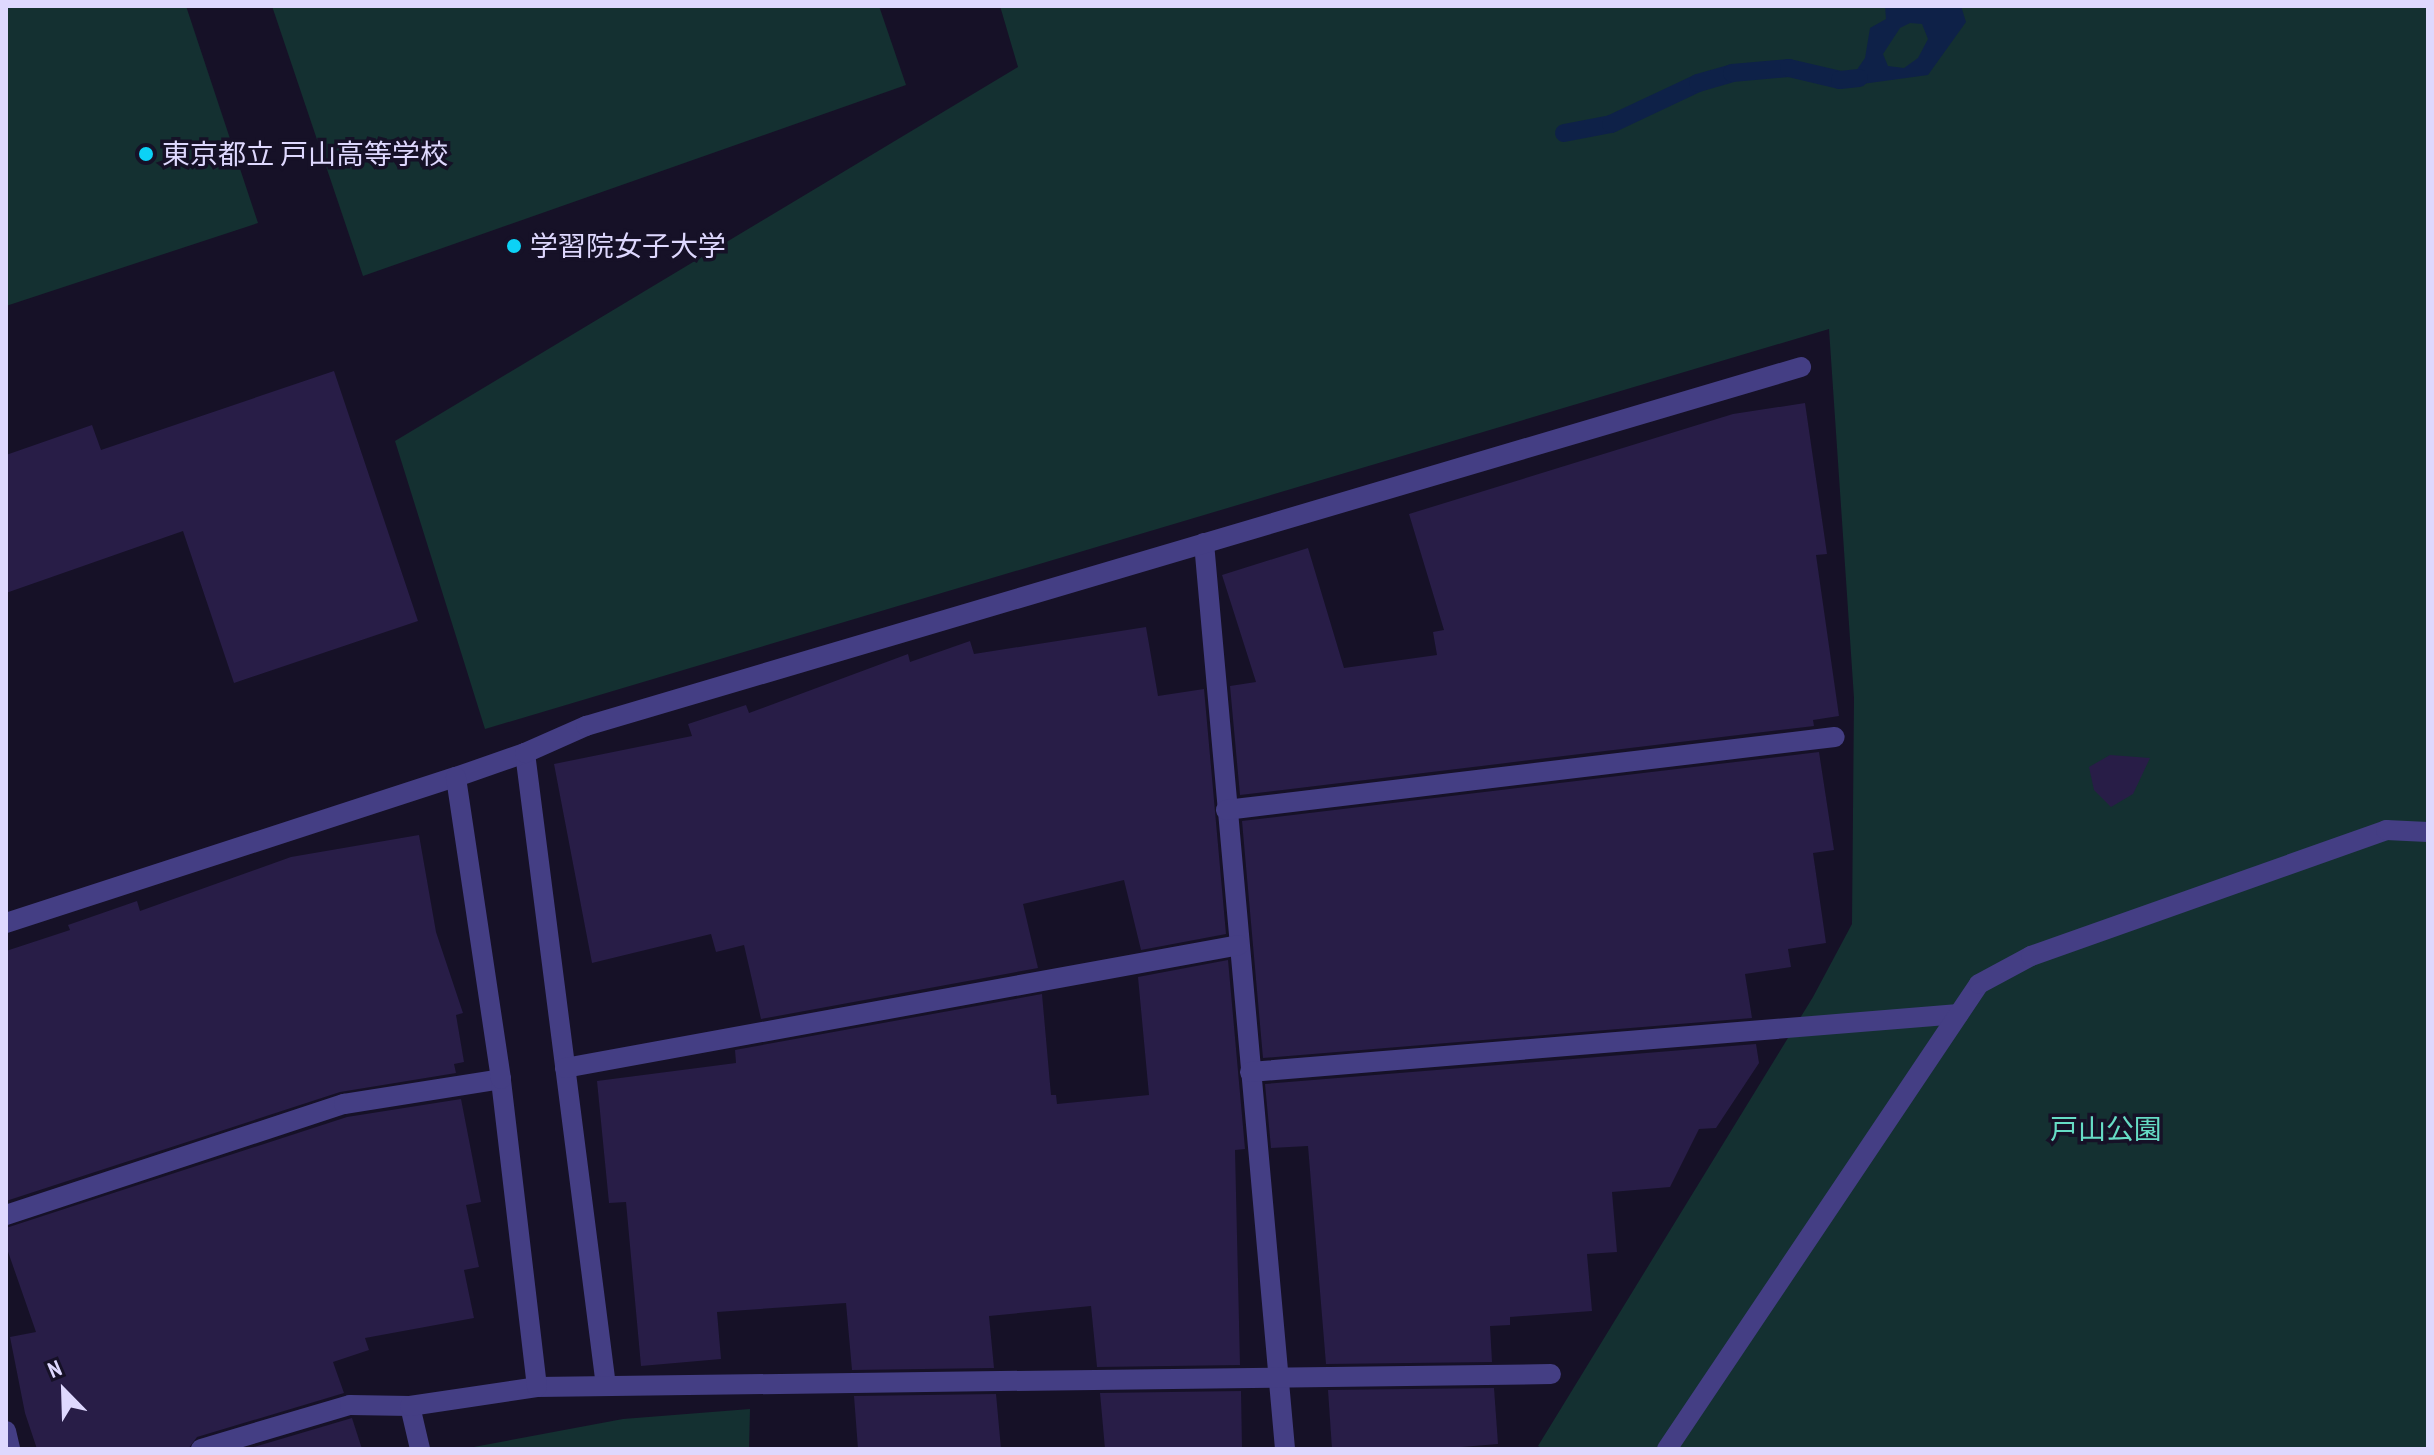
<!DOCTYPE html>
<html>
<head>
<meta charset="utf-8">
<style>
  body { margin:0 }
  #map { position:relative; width:2434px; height:1455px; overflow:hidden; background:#161127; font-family:"PT Sans Narrow","Noto Sans JP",sans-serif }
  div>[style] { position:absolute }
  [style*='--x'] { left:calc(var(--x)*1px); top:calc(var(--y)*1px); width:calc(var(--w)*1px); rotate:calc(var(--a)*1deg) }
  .green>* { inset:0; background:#143031 }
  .water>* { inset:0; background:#0e2148 }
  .stream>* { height:18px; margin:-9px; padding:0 9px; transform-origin:9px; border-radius:9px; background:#0e2148 }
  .building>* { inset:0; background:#281d47 }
  .street>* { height:20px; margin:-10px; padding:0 10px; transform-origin:10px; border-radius:10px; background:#443e84 }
  .dots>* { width:22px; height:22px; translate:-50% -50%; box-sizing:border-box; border:4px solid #161127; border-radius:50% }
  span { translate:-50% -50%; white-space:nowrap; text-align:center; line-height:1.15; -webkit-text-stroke:7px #161127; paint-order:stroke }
  .poi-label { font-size:28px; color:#ded8fe }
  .left { translate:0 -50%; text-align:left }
  .park-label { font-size:28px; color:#66dcc5 }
  .frame { position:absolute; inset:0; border:8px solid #ded8fe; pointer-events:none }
  .north { position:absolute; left:24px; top:1351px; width:80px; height:80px; -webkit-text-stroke:6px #161127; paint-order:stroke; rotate:337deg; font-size:22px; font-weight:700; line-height:32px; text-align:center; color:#ded8fe }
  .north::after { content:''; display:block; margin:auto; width:28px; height:36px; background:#ded8fe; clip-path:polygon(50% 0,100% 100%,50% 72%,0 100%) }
</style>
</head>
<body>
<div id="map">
  <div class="green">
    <div style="clip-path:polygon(6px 6px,186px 6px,258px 223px,6px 306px)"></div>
    <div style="clip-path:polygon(272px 6px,879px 6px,906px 85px,363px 276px)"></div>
    <div style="clip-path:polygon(1000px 6px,2428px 6px,2428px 1449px,1544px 1449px,1538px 1446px,1813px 997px,1852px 924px,1854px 698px,1829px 329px,485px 729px,395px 441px,1018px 67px)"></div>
    <div style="clip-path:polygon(750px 1409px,749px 1449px,463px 1449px,623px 1419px)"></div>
  </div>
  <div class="water">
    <div style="clip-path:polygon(evenodd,1885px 6px,1961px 6px,1966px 22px,1928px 75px,1862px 84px,1856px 71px,1865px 58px,1870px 28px,1886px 19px,1885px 6px,1910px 23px,1922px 24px,1928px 39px,1918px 58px,1904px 68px,1888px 66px,1883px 54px,1900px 28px,1910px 23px)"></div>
  </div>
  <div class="stream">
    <div style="--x:1564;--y:133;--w:48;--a:-10.8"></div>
    <div style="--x:1611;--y:124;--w:96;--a:-25.2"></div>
    <div style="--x:1698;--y:83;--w:35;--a:-16"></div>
    <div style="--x:1732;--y:73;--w:57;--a:-5"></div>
    <div style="--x:1789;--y:68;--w:52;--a:13.2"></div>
    <div style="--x:1840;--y:80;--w:19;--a:-6"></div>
  </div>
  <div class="building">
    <div style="clip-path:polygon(334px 371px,418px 621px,234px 683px,183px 531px,6px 593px,6px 455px,92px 425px,101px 450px)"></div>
    <div style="clip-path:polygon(1805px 403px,1827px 554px,1816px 555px,1839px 716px,1813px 720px,1814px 726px,1240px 795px,1230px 686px,1256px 682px,1222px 575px,1308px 548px,1344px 668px,1437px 655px,1433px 632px,1444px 630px,1409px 514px,1733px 414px)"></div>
    <div style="clip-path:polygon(1146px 627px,1158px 696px,1204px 689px,1226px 934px,1141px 950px,1124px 880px,1023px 904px,1038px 968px,761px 1019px,744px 945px,716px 952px,711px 934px,592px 963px,554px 764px,692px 736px,688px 724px,746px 705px,749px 713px,908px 654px,910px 662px,970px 641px,974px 654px)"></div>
    <div style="clip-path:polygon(1819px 752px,1834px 850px,1813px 853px,1826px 943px,1788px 949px,1791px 967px,1745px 974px,1752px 1018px,1263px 1058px,1242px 821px)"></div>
    <div style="clip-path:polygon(2110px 755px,2150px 758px,2133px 794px,2111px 807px,2094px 790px,2089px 767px)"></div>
    <div style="clip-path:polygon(419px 835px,436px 932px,463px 1013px,456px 1015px,464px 1062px,454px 1064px,456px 1073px,340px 1092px,6px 1201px,6px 951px,70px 930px,68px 925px,137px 901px,140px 911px,291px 857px)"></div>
    <div style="clip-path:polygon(1228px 960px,1245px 1149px,1235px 1150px,1240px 1365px,1097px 1367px,1091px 1306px,989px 1316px,994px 1368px,852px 1370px,846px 1303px,717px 1312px,721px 1359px,641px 1366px,626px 1202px,609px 1203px,597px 1081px,736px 1063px,735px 1050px,1042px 994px,1051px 1095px,1056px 1095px,1057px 1104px,1149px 1095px,1138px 977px)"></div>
    <div style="clip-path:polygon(1756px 1044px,1759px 1063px,1716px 1128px,1699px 1129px,1670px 1187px,1612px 1192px,1617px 1252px,1587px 1254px,1592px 1311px,1510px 1317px,1510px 1325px,1490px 1326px,1492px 1362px,1326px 1364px,1308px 1146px,1271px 1148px,1265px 1084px)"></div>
    <div style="clip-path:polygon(461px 1099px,481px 1202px,466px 1205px,479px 1267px,464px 1270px,474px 1318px,365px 1338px,369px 1350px,333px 1362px,344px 1393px,197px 1437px,188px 1449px,37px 1449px,25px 1413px,10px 1337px,36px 1332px,6px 1246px,6px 1228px,347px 1117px)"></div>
    <div style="clip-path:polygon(1494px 1388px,1498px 1444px,1437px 1449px,1332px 1449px,1328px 1390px)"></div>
    <div style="clip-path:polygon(1241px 1391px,1242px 1449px,1105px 1449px,1100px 1393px)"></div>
    <div style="clip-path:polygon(996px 1394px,1001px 1449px,858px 1449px,854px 1396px)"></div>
    <div style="clip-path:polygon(352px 1418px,362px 1449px,247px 1449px)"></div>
  </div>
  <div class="street">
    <div style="--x:1204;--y:543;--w:910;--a:84.89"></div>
    <div style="--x:525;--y:753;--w:638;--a:82.71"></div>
    <div style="--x:1226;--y:810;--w:613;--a:-6.84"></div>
    <div style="--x:6;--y:923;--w:473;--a:-18"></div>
    <div style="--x:456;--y:777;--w:73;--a:-19.2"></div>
    <div style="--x:525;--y:753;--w:67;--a:-23.9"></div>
    <div style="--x:586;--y:726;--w:1267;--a:-16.46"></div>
    <div style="--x:565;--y:1068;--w:685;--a:-10.34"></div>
    <div style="--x:1250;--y:1072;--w:711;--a:-4.68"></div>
    <div style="--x:6;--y:1215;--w:356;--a:-18.2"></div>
    <div style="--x:344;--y:1104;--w:159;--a:-9"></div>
    <div style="--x:537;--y:1387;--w:1014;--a:-0.73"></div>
    <div style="--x:410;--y:1406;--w:44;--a:76.9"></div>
    <div style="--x:6;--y:1431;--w:18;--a:77"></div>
    <div style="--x:201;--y:1449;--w:155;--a:-16.5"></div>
    <div style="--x:350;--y:1405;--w:60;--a:1"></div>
    <div style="--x:410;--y:1406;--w:128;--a:-8.5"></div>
    <div style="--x:537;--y:1387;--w:310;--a:-96.7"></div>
    <div style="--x:501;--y:1079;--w:305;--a:-98.5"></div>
    <div style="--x:1667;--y:1449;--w:560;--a:-56.14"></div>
    <div style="--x:1979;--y:984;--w:59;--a:-28.3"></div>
    <div style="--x:2031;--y:956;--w:377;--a:-19.5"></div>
    <div style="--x:2386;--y:830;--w:42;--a:2.7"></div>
  </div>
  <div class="dots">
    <div style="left:146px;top:154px;background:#0cd2f6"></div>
    <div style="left:514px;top:246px;background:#0cd2f6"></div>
  </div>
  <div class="poi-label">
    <span class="left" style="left:162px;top:154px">東京都立 戸山高等学校</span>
    <span class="left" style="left:530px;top:246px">学習院女子大学</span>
  </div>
  <div class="park-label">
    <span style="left:2106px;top:1129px">戸山公園</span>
  </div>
  <div class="frame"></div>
  <div class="north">N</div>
</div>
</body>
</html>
